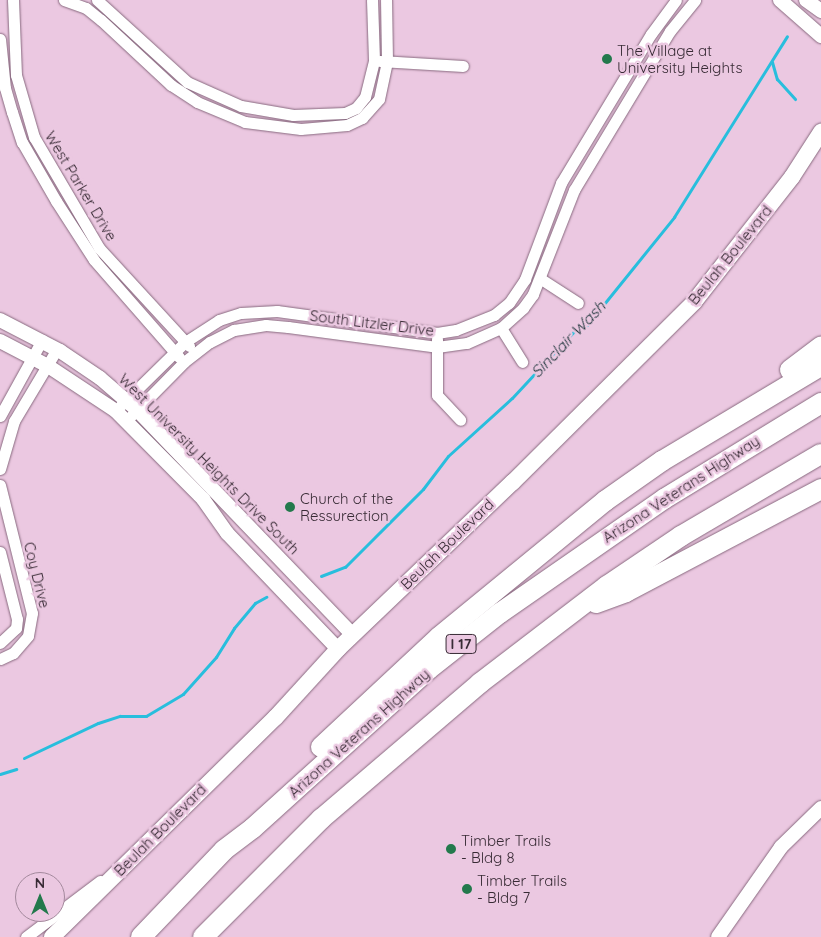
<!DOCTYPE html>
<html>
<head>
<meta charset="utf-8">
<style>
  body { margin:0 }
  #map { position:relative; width:821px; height:937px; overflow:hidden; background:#ebc8e1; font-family:Quicksand,sans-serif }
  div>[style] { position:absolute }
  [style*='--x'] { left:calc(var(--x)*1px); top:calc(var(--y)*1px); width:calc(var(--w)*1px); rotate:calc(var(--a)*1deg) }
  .stream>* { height:3px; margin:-1.5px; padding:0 1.5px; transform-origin:1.5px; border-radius:1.5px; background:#28bedd }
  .roads { filter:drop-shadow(0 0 1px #88697f) drop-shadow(0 0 1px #88697f) }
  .minor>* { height:11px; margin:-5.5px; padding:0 5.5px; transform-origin:5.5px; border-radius:5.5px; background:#fff }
  .tertiary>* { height:14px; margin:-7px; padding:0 7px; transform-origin:7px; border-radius:7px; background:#fff }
  .secondary>* { height:16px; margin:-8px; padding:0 8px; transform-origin:8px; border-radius:8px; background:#fff }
  .motorway>* { height:20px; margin:-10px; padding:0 10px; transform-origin:10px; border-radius:10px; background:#fff }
  .dots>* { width:14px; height:14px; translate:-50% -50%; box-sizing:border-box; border:2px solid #ebc8e1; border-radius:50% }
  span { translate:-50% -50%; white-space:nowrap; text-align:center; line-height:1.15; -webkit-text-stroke:5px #ebc8e1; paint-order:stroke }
  .shield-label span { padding:1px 4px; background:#ebc8e1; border:1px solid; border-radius:4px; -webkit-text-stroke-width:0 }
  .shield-label { font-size:14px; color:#382b35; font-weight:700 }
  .poi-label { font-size:15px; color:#382b35 }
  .left { translate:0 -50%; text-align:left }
  .street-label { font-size:15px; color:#382b35 }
  .water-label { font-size:16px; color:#1f363c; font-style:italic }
  .north { position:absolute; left:15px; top:872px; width:50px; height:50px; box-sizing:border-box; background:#ebc8e1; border:1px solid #a3899c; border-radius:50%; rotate:0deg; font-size:14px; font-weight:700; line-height:20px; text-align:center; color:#382b35 }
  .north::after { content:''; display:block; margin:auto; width:18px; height:22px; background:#23794c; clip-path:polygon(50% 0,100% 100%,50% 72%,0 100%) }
</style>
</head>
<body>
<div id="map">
  <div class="stream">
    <div style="--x:772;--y:62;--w:18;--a:74"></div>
    <div style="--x:777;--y:79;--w:27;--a:48"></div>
    <div style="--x:321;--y:576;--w:26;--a:-21"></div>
    <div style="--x:345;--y:567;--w:110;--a:-45"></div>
    <div style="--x:423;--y:489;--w:41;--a:-52.9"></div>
    <div style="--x:448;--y:456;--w:86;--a:-42.2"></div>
    <div style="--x:512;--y:398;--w:98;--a:-47.1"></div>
    <div style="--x:579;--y:326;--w:8;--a:-7"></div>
    <div style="--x:587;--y:325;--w:139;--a:-51.1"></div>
    <div style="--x:674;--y:217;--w:213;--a:-58"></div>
    <div style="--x:24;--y:758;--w:82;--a:-25.3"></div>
    <div style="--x:98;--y:723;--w:23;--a:-18"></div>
    <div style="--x:120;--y:716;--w:26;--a:0"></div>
    <div style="--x:146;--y:716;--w:43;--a:-30.7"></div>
    <div style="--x:183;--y:694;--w:50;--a:-48.3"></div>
    <div style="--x:216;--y:657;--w:34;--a:-58"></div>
    <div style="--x:234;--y:628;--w:33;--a:-50"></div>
    <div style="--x:255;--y:603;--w:13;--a:-29"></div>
    <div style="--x:0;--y:774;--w:17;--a:-17"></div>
  </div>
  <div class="roads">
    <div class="minor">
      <div style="--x:13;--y:0;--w:75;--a:87.7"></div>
      <div style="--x:16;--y:75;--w:65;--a:73.8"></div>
      <div style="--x:34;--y:137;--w:129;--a:59.6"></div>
      <div style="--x:99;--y:248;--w:133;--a:47.4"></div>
      <div style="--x:64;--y:0;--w:23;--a:20"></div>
      <div style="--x:86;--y:8;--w:19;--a:39"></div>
      <div style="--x:101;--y:20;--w:96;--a:42.9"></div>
      <div style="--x:171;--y:85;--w:31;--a:33"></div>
      <div style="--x:197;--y:102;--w:52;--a:22.6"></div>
      <div style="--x:245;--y:122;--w:56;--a:7.1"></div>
      <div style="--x:301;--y:129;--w:46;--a:-5"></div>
      <div style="--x:347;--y:125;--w:17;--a:-25"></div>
      <div style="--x:362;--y:118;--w:25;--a:-48"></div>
      <div style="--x:379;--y:99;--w:39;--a:-78"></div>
      <div style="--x:387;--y:61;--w:61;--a:-90.9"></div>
      <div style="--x:97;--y:0;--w:122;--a:42.3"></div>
      <div style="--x:187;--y:82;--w:59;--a:24"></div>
      <div style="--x:241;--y:106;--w:53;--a:9.8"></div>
      <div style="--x:293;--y:115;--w:52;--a:-2.2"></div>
      <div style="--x:345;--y:113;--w:12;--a:-24"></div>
      <div style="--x:356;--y:108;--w:14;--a:-51"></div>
      <div style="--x:365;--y:97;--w:38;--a:-76"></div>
      <div style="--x:374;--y:60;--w:60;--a:-91.9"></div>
      <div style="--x:0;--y:39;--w:49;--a:84.2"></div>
      <div style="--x:5;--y:88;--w:25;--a:74"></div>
      <div style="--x:12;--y:112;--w:32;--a:72"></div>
      <div style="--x:22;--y:142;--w:68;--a:60"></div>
      <div style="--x:56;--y:201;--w:70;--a:57.2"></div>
      <div style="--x:94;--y:260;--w:129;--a:48.8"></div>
      <div style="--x:380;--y:61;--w:83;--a:3.4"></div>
      <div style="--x:541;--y:279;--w:44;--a:33"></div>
      <div style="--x:501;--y:328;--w:40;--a:58"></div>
      <div style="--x:437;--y:339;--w:56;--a:90"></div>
      <div style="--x:437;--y:395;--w:34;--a:47"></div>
      <div style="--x:121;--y:405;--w:90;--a:-44.5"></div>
      <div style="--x:185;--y:342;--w:40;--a:-32.9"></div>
      <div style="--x:219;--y:320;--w:23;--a:-18"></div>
      <div style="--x:241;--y:313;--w:36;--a:-3"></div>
      <div style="--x:277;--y:311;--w:162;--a:7.8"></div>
      <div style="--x:437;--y:333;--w:19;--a:-9"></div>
      <div style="--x:456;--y:330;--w:41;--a:-21.5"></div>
      <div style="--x:494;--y:315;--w:19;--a:-39"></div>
      <div style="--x:509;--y:303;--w:29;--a:-56"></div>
      <div style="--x:525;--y:279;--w:103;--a:-69.4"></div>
      <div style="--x:561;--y:183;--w:174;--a:-58.9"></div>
      <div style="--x:651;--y:34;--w:42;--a:-53.7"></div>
      <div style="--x:0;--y:416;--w:87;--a:-61.1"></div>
      <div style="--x:126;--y:421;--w:83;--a:-45.5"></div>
      <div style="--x:184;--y:362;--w:33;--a:-38"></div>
      <div style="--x:210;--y:342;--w:27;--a:-27"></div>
      <div style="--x:234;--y:330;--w:32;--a:-9"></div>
      <div style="--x:266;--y:325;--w:22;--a:5"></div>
      <div style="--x:288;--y:327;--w:150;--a:7.6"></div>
      <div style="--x:437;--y:347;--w:30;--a:-8"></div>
      <div style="--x:467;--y:343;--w:37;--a:-24"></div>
      <div style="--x:501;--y:328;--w:30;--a:-42"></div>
      <div style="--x:523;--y:308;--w:17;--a:-54"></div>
      <div style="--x:533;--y:294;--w:112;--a:-68.5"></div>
      <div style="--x:574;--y:190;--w:186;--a:-58.9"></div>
      <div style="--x:670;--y:31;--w:40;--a:-51"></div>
      <div style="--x:0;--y:469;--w:50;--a:-73.7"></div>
      <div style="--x:14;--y:421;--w:84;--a:-59.2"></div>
      <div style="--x:0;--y:485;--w:132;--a:76"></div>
      <div style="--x:32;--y:613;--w:23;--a:100"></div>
      <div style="--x:28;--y:636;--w:23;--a:131"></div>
      <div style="--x:13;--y:653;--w:14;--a:155"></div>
      <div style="--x:0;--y:552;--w:69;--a:75.8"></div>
      <div style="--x:17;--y:619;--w:9;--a:96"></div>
      <div style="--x:16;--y:628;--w:22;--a:137"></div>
      <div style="--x:26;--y:937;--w:93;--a:-37.1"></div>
    </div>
    <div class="tertiary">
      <div style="--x:780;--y:0;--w:55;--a:41.3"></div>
      <div style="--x:806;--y:0;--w:19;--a:36"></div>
      <div style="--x:0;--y:320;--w:68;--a:27.3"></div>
      <div style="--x:60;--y:351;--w:48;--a:34"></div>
      <div style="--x:100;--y:378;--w:49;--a:40.9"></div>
      <div style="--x:137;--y:410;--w:312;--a:46.2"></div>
      <div style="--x:0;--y:341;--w:54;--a:27.5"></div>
      <div style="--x:48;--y:366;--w:82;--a:33.5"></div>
      <div style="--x:116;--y:411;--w:124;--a:45.3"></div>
      <div style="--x:203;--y:499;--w:42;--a:54.8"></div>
      <div style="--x:227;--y:533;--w:161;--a:46.3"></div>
      <div style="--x:718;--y:937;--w:110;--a:-55"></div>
      <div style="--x:781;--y:847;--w:56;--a:-44.3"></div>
    </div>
    <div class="secondary">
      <div style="--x:52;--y:937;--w:314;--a:-44.5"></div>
      <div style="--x:276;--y:717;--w:92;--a:-47.6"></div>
      <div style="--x:338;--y:649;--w:242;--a:-43.7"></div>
      <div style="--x:513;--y:482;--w:255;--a:-44.8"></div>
      <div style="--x:694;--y:302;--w:159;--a:-51.9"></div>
      <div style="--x:792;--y:177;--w:54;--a:-57.2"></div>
    </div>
    <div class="motorway">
      <div style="--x:790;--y:370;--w:39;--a:-37"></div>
      <div style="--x:596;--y:603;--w:32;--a:-20"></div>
      <div style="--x:626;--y:592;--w:221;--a:-27.8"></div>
      <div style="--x:321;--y:747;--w:161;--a:-43"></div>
      <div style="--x:439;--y:637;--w:215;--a:-39.3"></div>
      <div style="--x:605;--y:501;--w:70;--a:-35.1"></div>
      <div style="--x:662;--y:461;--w:185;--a:-30.9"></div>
      <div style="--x:141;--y:937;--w:120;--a:-46.3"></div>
      <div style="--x:224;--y:850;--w:36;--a:-37"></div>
      <div style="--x:253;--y:828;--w:237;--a:-42.1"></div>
      <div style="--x:429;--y:669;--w:90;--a:-38.3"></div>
      <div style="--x:500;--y:613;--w:200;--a:-34.8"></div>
      <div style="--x:664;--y:499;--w:184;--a:-31.4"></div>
      <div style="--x:203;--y:937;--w:167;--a:-45"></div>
      <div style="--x:321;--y:819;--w:209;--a:-40.5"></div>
      <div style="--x:480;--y:683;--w:160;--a:-37.4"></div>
      <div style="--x:607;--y:586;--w:89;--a:-34"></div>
      <div style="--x:681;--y:536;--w:162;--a:-30.4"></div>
    </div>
  </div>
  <div class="dots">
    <div style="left:607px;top:59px;background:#23794c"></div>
    <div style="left:290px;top:507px;background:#23794c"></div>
    <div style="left:451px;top:849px;background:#23794c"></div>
    <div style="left:467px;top:889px;background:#23794c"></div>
  </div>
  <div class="shield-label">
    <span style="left:461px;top:644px">I 17</span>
  </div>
  <div class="poi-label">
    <span class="left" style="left:617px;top:59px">The Village at<br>University Heights</span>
    <span class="left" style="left:300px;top:507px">Church of the<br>Ressurection</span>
    <span class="left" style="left:461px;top:849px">Timber Trails<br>- Bldg 8</span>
    <span class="left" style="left:477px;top:889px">Timber Trails<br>- Bldg 7</span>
  </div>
  <div class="street-label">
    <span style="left:81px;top:186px;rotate:59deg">West Parker Drive</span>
    <span style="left:730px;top:255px;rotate:-51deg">Beulah Boulevard</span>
    <span style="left:372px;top:323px;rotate:7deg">South Litzler Drive</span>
    <span style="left:209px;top:464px;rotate:45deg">West University Heights Drive South</span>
    <span style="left:681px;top:489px;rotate:-33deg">Arizona Veterans Highway</span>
    <span style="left:447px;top:544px;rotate:-44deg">Beulah Boulevard</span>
    <span style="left:37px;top:575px;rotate:76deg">Coy Drive</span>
    <span style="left:359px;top:733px;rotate:-42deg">Arizona Veterans Highway</span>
    <span style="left:160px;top:830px;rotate:-45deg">Beulah Boulevard</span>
  </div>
  <div class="water-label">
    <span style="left:568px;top:339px;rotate:-46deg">Sinclair Wash</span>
  </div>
  <div class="north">N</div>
</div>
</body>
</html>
